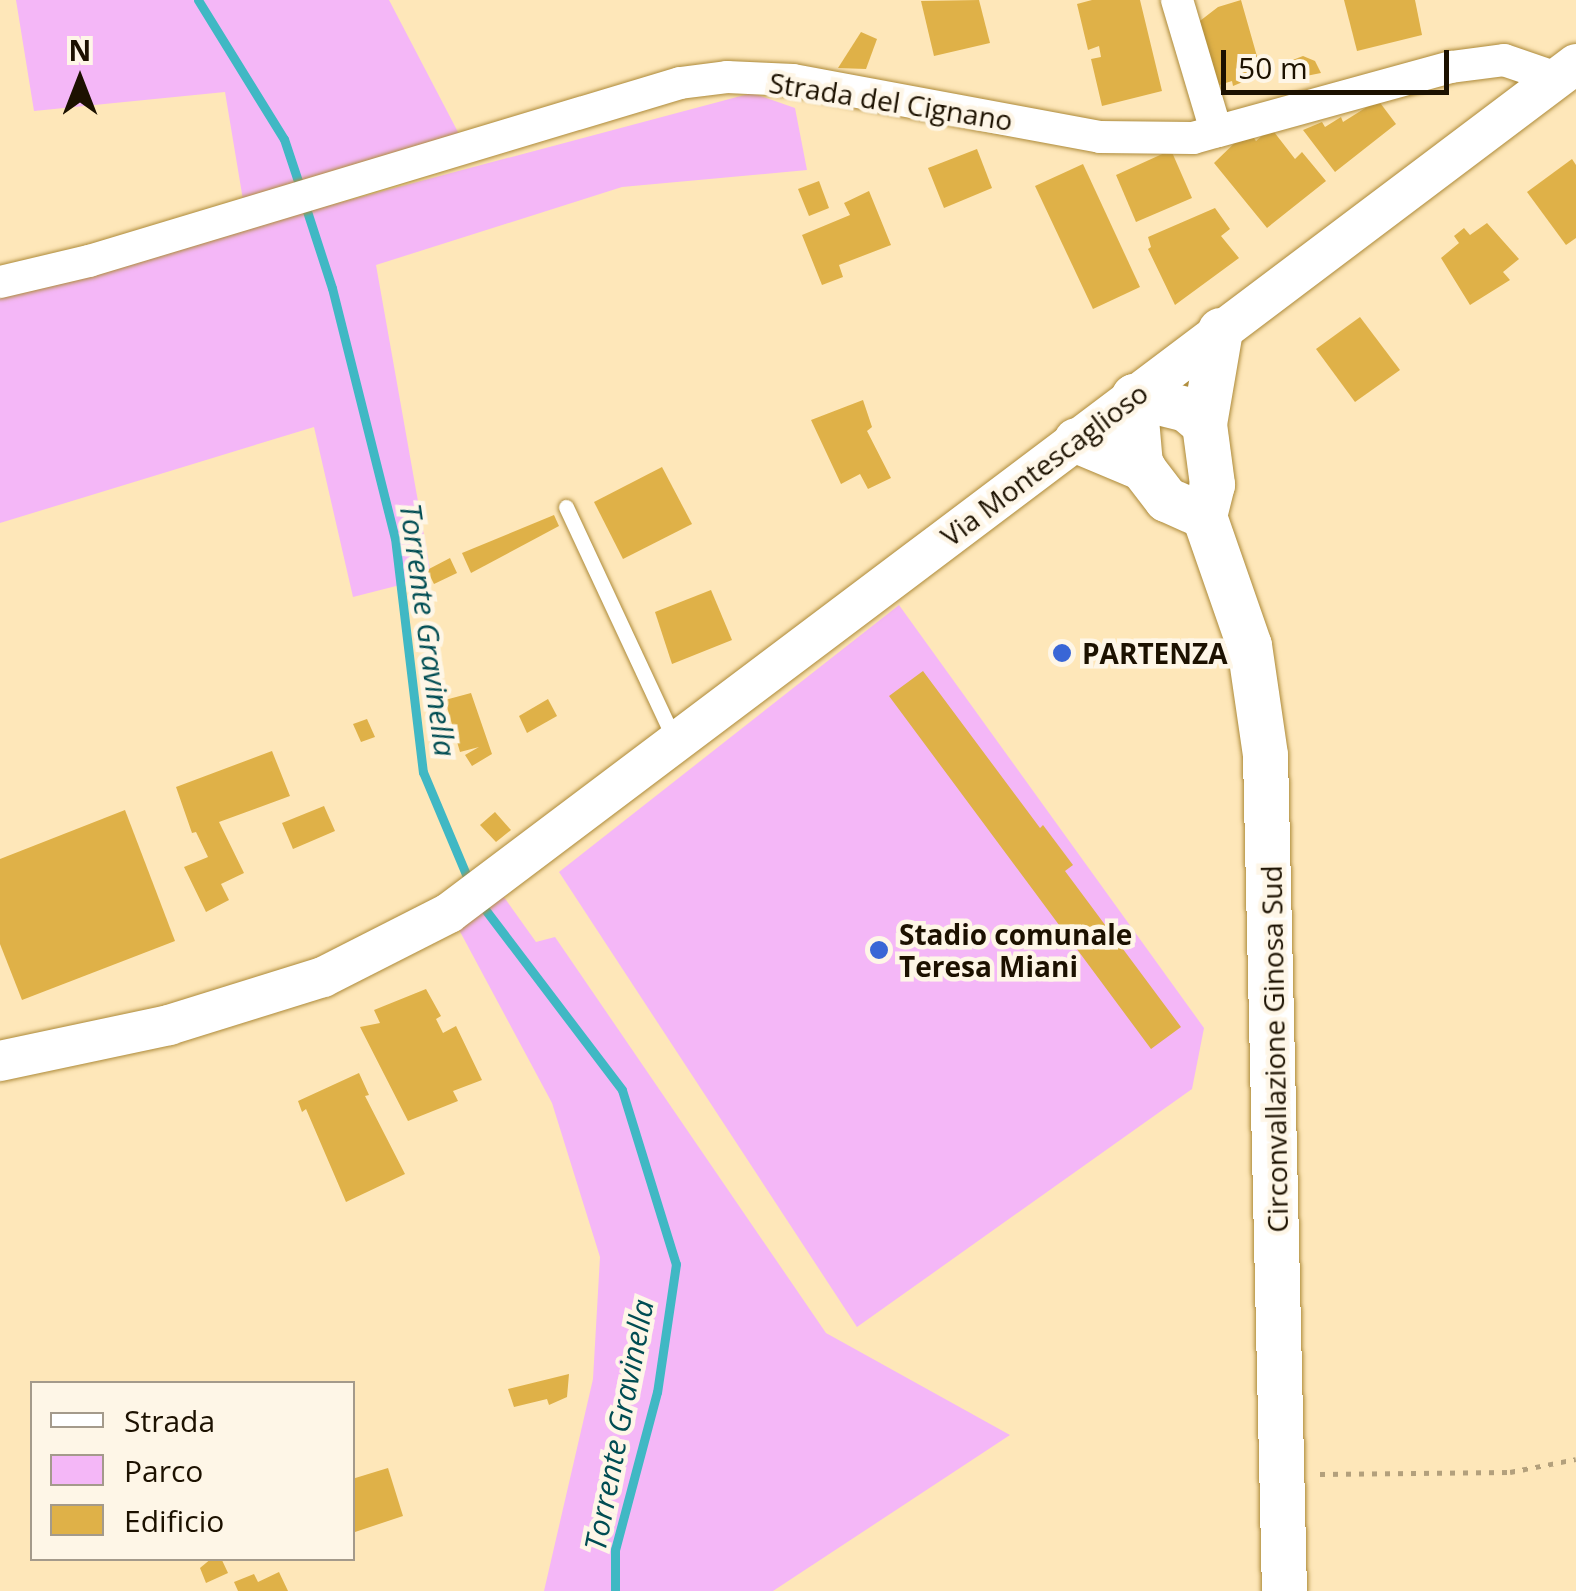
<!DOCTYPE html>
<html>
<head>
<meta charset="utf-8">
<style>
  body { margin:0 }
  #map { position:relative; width:1576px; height:1591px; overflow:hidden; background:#fee7b9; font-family:"Open Sans",sans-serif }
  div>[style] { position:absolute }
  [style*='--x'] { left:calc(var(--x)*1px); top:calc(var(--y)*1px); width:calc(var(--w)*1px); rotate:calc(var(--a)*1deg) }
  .green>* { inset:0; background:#f4b7f7 }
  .stream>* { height:9px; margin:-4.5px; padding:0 4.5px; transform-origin:4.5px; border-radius:4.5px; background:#40b8c4 }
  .building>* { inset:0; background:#dfb148 }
  .path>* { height:5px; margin-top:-2.5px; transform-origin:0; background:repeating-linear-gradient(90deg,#b3a07c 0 5px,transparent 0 13px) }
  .roads { filter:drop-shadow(0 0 2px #ad8a39) drop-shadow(0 0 2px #ad8a39) }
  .service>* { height:15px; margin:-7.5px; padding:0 7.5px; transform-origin:7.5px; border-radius:7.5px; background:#fff }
  .minor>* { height:32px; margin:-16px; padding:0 16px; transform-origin:16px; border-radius:16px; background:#fff }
  .tertiary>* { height:40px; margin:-20px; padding:0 20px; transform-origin:20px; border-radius:20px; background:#fff }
  .secondary>* { height:45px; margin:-22.5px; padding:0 22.5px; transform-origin:22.5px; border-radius:22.5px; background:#fff }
  .dots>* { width:28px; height:28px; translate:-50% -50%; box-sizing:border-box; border:5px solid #fef6e7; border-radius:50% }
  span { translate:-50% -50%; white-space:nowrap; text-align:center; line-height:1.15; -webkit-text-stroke:9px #fef6e7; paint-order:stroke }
  .street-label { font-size:28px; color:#1c1100 }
  .poi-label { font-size:28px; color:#1c1100; font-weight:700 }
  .left { translate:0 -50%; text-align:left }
  .water-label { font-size:30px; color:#014d53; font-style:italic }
  .legend { position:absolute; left:30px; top:1381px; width:325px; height:180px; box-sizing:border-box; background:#fef6e7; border:2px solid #a49a8b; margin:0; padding:12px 18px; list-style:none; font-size:30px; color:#1c1100 }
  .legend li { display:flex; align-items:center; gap:20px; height:50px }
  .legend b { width:50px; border:2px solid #a49a8b }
  .north { position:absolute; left:30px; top:30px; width:100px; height:100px; -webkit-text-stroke:8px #fef6e7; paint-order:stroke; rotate:0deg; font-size:28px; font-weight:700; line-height:40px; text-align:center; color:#1c1100 }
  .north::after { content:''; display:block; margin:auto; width:35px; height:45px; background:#1c1100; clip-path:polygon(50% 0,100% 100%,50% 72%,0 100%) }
  .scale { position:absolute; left:1221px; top:50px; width:228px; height:45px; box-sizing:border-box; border:5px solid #1c1100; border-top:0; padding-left:12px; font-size:30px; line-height:35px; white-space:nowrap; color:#1c1100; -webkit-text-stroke:8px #fef6e7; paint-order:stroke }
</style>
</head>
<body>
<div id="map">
  <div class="green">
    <div style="clip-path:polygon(16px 0,389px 0,459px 134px,243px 200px,225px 92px,34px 111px)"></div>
    <div style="clip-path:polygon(752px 93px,795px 108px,807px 170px,622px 187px,376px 265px,430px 569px,400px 585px,353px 597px,314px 427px,0 523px,0 293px)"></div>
    <div style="clip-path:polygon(899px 605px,1204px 1028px,1192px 1089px,857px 1327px,559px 872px)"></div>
    <div style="clip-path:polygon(501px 893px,536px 942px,555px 937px,826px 1333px,1010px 1435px,773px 1591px,544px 1591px,593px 1379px,600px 1257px,552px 1103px,457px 926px)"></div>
  </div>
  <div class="stream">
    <div style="--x:198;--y:0;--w:163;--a:58.3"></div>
    <div style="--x:284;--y:139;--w:54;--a:71.6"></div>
    <div style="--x:305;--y:205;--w:87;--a:72"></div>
    <div style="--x:332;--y:288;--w:258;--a:75.9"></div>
    <div style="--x:395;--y:538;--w:236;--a:83.2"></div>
    <div style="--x:423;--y:772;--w:124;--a:67.2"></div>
    <div style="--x:481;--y:904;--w:233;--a:52.8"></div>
    <div style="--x:622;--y:1090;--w:182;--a:72.8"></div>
    <div style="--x:676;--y:1264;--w:129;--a:98.4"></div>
    <div style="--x:657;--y:1392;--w:163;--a:104.9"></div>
    <div style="--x:615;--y:1550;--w:41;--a:90"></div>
  </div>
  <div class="building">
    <div style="clip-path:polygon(979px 0,990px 43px,934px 56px,921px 1px)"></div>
    <div style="clip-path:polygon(1092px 0,1140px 0,1162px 91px,1102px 106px,1091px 59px,1101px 57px,1099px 46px,1088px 50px,1077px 4px)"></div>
    <div style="clip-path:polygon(1241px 0,1262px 74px,1233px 86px,1232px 81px,1216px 86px,1196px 24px,1218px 7px)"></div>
    <div style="clip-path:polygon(1344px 0,1415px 0,1422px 35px,1357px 51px)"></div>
    <div style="clip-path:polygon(861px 32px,877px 39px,866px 69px,838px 68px)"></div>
    <div style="clip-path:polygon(1303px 56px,1315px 61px,1321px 73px,1286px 80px,1290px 61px)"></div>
    <div style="clip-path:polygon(1378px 100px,1396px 124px,1335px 172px,1303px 130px,1322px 122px,1325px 127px,1341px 117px,1343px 122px)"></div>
    <div style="clip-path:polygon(1271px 128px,1295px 159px,1302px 152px,1326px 181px,1267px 228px,1214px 163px,1248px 130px,1256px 141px)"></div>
    <div style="clip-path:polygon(977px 149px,992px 188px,944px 208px,928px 168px)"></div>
    <div style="clip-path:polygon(1171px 150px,1192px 198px,1136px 222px,1116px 175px)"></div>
    <div style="clip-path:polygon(1572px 159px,1576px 165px,1576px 238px,1566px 245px,1527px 192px)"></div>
    <div style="clip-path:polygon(1083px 164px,1140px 287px,1093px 309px,1035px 186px)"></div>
    <div style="clip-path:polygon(819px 181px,829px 208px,809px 216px,798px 189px)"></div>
    <div style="clip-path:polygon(869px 191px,891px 245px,839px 265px,843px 277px,822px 285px,802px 235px,850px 215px,844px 203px)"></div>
    <div style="clip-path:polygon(1215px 208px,1230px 229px,1221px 236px,1239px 258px,1175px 305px,1148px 249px,1151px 247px,1148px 237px)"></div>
    <div style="clip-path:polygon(1487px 223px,1519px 259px,1503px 272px,1510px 280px,1470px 305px,1441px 258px,1459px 243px,1454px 236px,1464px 228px,1470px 235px)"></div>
    <div style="clip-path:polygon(1360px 317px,1400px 370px,1355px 402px,1316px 349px)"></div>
    <div style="clip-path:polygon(863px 400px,872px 427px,867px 431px,891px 478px,868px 489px,860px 474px,841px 484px,811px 420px)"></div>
    <div style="clip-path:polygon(662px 467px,692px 524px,623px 559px,594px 502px)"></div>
    <div style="clip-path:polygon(554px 515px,559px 526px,471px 573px,462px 553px)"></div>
    <div style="clip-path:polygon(450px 558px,457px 573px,434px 584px,427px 570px)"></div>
    <div style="clip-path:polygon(711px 590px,732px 640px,672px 664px,655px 612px)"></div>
    <div style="clip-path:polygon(923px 671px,1040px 828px,1043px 825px,1073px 865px,1065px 871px,1181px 1027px,1151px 1049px,889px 696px)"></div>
    <div style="clip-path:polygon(471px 693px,492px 754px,472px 766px,465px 755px,479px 747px,460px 752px,445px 700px)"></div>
    <div style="clip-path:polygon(548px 699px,557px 716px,527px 733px,519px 716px)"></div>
    <div style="clip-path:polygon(367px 719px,375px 737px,361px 742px,353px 724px)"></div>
    <div style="clip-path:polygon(272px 751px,290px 796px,219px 822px,244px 873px,221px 884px,229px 900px,206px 912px,184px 867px,208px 857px,196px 832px,192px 833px,176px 787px)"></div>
    <div style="clip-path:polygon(324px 806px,335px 831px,293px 849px,282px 823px)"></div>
    <div style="clip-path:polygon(125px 810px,175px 941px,22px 1000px,0 944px,0 859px)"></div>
    <div style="clip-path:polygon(495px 812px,511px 830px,496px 842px,480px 825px)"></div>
    <div style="clip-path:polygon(426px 989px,441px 1016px,436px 1019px,443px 1033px,456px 1026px,482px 1080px,453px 1091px,458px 1101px,408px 1121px,360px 1027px,380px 1023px,374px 1010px)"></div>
    <div style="clip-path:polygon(359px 1073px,369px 1095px,365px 1096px,405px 1174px,346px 1202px,306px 1109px,302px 1112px,298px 1101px)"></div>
    <div style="clip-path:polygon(569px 1374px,567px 1397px,549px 1405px,547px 1399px,514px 1407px,508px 1389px)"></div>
    <div style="clip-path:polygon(388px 1468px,403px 1516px,352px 1533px,352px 1479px)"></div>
    <div style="clip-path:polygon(212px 1558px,221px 1558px,228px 1573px,206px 1583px,200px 1568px)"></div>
    <div style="clip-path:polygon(279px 1572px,288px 1591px,238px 1591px,234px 1582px,254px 1574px,258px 1582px)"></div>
  </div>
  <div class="path">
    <div style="--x:1320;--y:1474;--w:190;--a:-0.6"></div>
    <div style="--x:1510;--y:1472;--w:67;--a:-11.1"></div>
  </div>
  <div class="roads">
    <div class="service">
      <div style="--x:566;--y:507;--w:256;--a:65"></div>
    </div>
    <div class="minor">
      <div style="--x:1177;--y:0;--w:137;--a:73.4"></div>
      <div style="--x:0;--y:282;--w:91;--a:-13.3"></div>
      <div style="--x:89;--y:261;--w:617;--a:-16.76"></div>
      <div style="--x:680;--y:83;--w:47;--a:-7.3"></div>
      <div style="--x:727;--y:77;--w:66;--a:2.6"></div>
      <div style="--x:793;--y:80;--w:312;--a:10.5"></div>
      <div style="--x:1100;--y:137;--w:93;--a:0.6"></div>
      <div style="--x:1193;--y:138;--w:268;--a:-15.4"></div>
      <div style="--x:1451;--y:67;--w:53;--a:-7.5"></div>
      <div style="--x:1504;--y:60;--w:56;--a:18.8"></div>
    </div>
    <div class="tertiary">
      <div style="--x:0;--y:1061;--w:173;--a:-12"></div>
      <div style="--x:169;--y:1025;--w:161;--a:-17.3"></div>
      <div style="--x:323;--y:977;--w:141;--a:-26.9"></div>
      <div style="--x:449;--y:913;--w:1411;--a:-36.99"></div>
    </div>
    <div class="secondary">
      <div style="--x:1220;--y:330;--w:95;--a:99.7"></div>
      <div style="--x:1204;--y:424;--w:61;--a:82.4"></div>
      <div style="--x:1212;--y:484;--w:33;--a:104"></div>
      <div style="--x:1204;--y:516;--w:137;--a:70.8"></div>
      <div style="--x:1249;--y:645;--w:111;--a:81.7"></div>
      <div style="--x:1265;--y:755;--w:836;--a:88.7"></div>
      <div style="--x:1204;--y:424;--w:23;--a:-140"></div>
      <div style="--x:1186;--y:409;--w:54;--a:-166"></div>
      <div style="--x:1134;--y:396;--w:69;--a:85"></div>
      <div style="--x:1140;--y:465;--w:43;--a:52.6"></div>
      <div style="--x:1166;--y:499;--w:42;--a:24.1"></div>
      <div style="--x:1076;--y:440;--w:73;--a:22.7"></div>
    </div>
  </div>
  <div class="dots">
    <div style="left:1062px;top:653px;background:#3966d6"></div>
    <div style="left:879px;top:950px;background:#3966d6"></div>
  </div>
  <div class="street-label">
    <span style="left:891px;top:101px;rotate:9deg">Strada del Cignano</span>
    <span style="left:1044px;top:464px;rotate:-37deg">Via Montescaglioso</span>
    <span style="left:1274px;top:1049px;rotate:-91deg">Circonvallazione Ginosa Sud</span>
  </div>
  <div class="poi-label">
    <span class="left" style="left:1082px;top:653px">PARTENZA</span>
    <span class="left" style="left:899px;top:950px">Stadio comunale<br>Teresa Miani</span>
  </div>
  <div class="water-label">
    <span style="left:428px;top:630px;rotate:82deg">Torrente Gravinella</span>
    <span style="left:619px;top:1425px;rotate:-79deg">Torrente Gravinella</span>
  </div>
  <ul class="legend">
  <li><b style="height:12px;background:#fff"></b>Strada</li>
  <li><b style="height:28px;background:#f4b7f7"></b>Parco</li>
  <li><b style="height:28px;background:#dfb148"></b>Edificio</li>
  </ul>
  <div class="north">N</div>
  <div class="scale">50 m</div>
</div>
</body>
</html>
